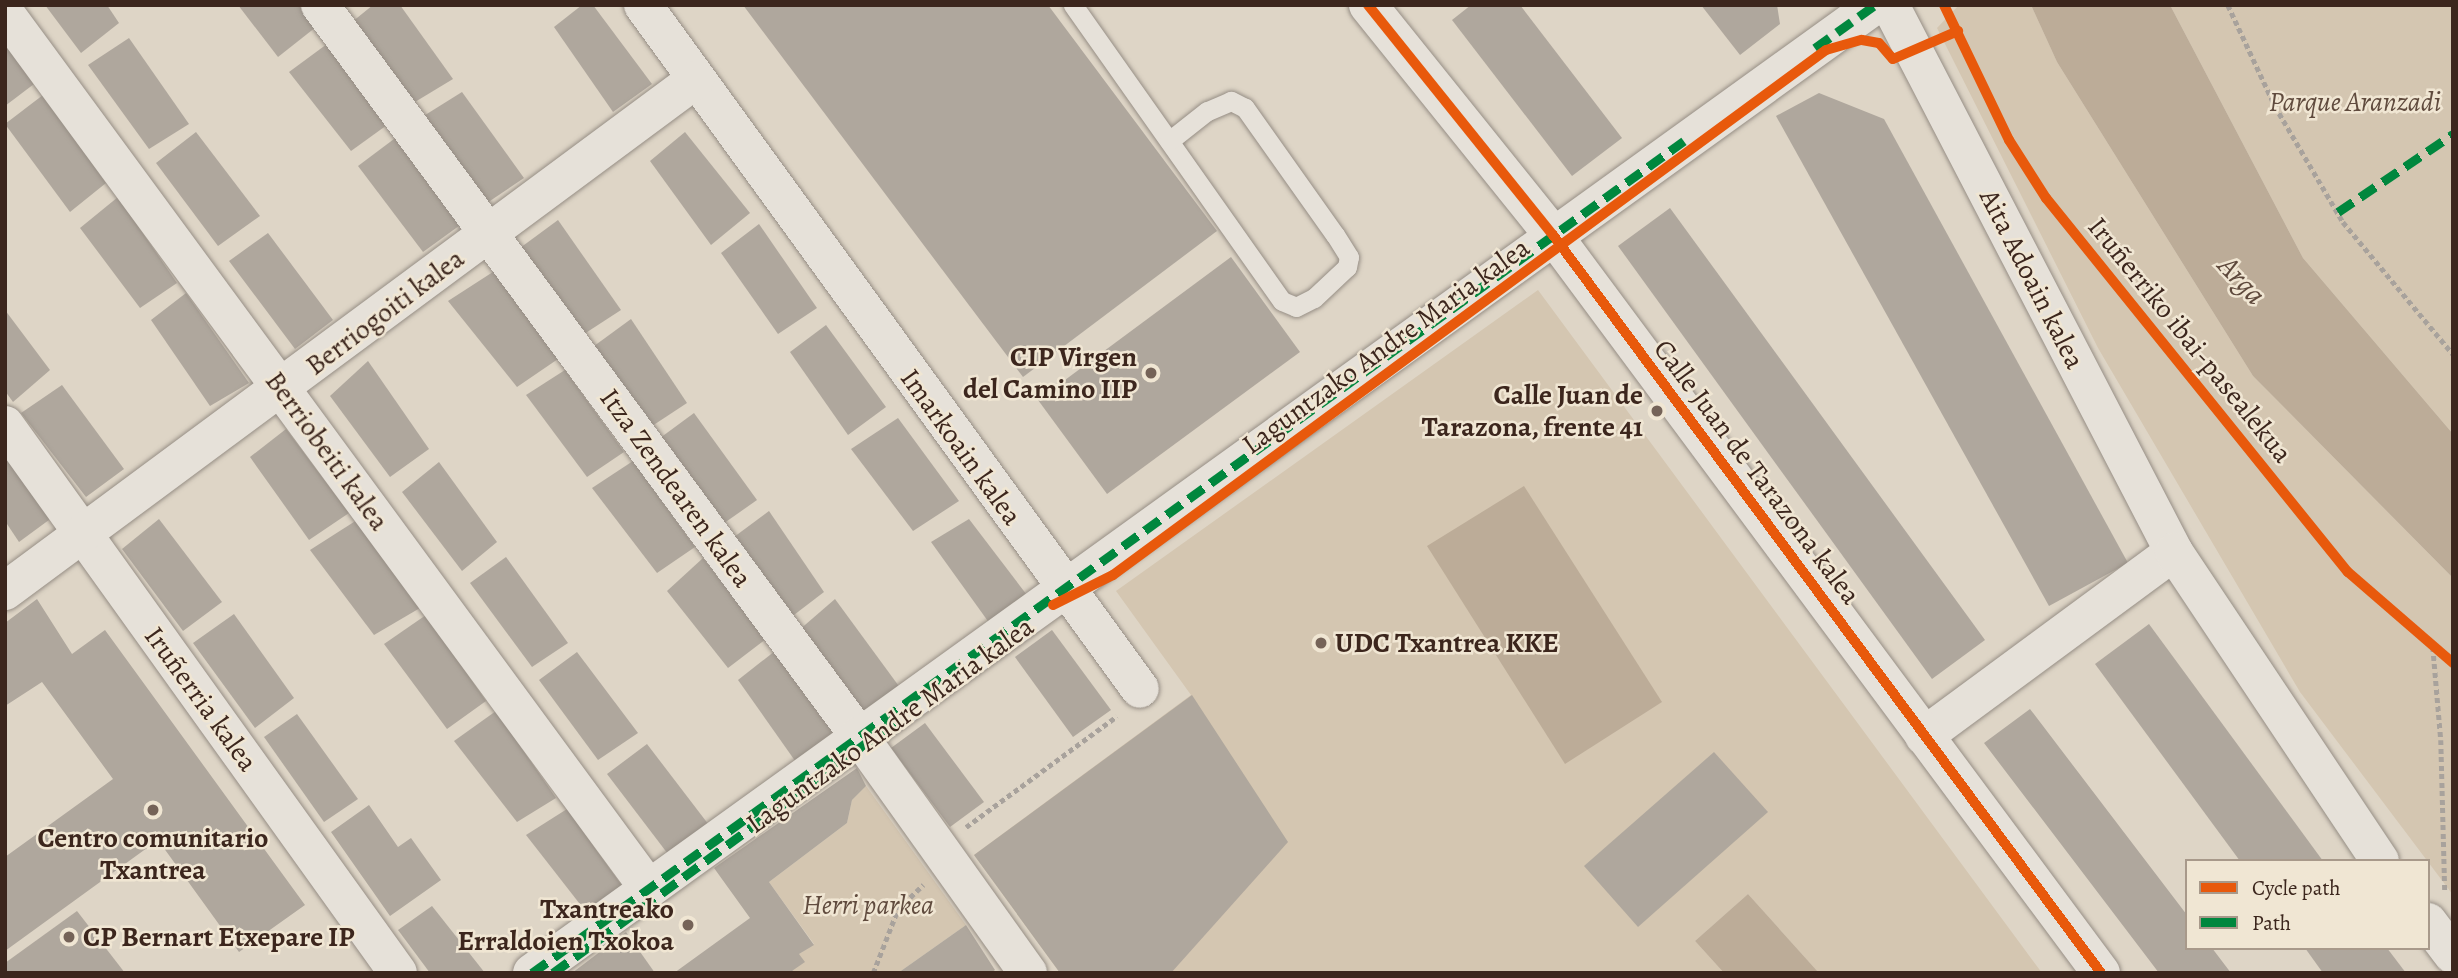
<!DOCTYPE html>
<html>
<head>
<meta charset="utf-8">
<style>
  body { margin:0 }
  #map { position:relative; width:2458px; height:978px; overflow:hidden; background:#ded5c6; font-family:Alegreya,serif }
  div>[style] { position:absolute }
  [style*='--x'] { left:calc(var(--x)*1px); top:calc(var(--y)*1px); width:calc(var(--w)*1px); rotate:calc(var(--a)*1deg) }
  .green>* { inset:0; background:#d4c6b1 }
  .water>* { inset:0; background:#bcac98 }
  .building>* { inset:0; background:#afa79d }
  .path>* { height:4.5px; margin-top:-2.25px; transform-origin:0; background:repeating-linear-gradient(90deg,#a8a29c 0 5px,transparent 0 8.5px) }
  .roads { filter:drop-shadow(0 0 2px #968e85) drop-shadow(0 0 2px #968e85) }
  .lane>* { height:19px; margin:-9.5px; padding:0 9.5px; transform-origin:9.5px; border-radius:9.5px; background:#e6e1d9 }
  .street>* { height:38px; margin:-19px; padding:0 19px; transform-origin:19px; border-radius:19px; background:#e6e1d9 }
  .secondary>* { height:38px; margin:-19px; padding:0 19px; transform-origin:19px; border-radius:19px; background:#e6e1d9 }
  .quiet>* { height:9px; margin-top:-4.5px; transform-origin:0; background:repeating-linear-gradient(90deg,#00873e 0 18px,transparent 0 27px) }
  .cycleway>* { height:10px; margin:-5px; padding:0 5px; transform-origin:5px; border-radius:5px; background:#e8590c }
  .dots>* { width:19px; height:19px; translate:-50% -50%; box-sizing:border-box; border:4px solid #f0e6d3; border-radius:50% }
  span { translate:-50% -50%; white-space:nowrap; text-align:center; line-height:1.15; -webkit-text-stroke:5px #f0e6d3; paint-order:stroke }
  .park-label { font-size:28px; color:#604b3e; font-style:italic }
  .street-label { font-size:28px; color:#3c261d }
  .poi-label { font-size:28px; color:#3c261d; font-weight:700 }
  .right { translate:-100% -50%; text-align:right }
  .left { translate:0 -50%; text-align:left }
  .water-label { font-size:30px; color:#5e493c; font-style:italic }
  .frame { position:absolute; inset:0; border:7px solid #3c261d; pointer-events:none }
  .legend { position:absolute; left:2185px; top:859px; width:245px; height:91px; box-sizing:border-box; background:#f0e6d3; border:2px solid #a8998a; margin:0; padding:9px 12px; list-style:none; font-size:21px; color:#3c261d }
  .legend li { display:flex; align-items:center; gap:14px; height:35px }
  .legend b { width:35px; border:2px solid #a8998a }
</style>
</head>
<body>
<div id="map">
  <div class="green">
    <div style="clip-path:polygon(1959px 5px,2031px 5px,2057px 62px,2253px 376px,2453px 578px,2453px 895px,2300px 692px,2098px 348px,1937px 28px)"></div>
    <div style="clip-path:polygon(2170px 5px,2453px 5px,2453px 434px,2303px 258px)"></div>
    <div style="clip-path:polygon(1538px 290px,1862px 729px,2042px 973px,1819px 973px,1748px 894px,1695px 941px,1724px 973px,1060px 973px,974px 855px,1191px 695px,1116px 591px)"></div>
    <div style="clip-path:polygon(866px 786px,966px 925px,898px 973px,789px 973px,799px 954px,814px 944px,769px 882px,847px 823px,852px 800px)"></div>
  </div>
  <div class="water">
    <div style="clip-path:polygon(2031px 5px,2170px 5px,2303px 258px,2453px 434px,2453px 578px,2253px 376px,2057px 62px)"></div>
    <div style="clip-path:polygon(1524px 486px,1662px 702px,1565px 764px,1427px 546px)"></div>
    <div style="clip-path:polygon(1748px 894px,1819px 973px,1724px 973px,1695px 941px)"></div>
  </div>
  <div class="building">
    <div style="clip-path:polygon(45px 5px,107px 5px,119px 23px,81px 53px)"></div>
    <div style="clip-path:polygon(238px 5px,299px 5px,316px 27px,278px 57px)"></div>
    <div style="clip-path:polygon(373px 5px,400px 5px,453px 79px,410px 105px,352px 22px)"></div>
    <div style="clip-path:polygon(582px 5px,593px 5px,652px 84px,613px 112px,554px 27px)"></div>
    <div style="clip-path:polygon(743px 5px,1048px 5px,1217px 231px,1023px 377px)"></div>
    <div style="clip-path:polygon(1471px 5px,1520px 5px,1622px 138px,1572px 176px,1452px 20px)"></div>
    <div style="clip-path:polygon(1701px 5px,1777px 5px,1780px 24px,1740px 55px)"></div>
    <div style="clip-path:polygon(129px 38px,189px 124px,149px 149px,88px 65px)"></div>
    <div style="clip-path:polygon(5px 42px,34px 84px,5px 106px)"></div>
    <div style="clip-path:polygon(327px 44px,387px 125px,351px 151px,289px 72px)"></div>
    <div style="clip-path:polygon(462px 92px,524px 178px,484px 205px,422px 117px)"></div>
    <div style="clip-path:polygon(1819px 93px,1884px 119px,2128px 563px,2049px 606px,1776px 116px)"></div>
    <div style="clip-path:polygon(43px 95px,106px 183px,70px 212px,5px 124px)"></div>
    <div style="clip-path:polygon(196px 132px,260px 216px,218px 246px,156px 163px)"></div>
    <div style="clip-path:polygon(685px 132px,750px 213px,711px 245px,650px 161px)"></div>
    <div style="clip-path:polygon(398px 136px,463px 223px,423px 252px,358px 166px)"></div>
    <div style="clip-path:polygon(118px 197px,177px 283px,140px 308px,80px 228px)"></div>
    <div style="clip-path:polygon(1670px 208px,1985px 640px,1932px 679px,1618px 246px)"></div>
    <div style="clip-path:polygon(558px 220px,621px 310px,581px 336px,520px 248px)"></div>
    <div style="clip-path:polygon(759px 224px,817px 308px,778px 334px,721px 253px)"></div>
    <div style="clip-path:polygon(268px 233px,333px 320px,295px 349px,229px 261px)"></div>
    <div style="clip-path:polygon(1231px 257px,1300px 352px,1107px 494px,1038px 400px)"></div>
    <div style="clip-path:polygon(496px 270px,558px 359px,517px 387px,448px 301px)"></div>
    <div style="clip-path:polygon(186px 293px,249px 383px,210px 406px,151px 320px)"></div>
    <div style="clip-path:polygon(5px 310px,50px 370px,13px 402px,5px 391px)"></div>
    <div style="clip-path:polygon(631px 319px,687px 403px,649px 428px,590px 349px)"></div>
    <div style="clip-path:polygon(826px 325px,886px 407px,848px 435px,790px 352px)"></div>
    <div style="clip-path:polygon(368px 361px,429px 449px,390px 477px,330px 396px)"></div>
    <div style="clip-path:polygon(565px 370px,624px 452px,587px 477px,526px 395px)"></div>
    <div style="clip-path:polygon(62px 385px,124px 469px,86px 497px,21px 413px)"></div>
    <div style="clip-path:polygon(694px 413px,757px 500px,720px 526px,656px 441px)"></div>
    <div style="clip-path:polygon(898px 418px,959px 501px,913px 531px,851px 449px)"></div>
    <div style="clip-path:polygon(286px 429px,349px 513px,309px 540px,250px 457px)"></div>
    <div style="clip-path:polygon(5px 447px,53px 517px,19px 542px,5px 521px)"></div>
    <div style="clip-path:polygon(633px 461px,695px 547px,657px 573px,592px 488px)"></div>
    <div style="clip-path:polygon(439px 462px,497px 542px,462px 571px,402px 492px)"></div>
    <div style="clip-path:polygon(769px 511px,824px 592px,790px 618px,734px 537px)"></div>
    <div style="clip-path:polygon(159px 519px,222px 602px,183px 631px,122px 549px)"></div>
    <div style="clip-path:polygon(969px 519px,1030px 599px,990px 624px,931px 542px)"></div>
    <div style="clip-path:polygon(357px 520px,420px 608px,374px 635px,310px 550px)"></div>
    <div style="clip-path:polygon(506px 557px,568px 643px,532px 667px,470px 583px)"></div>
    <div style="clip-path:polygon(703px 558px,766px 639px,728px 668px,667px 591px)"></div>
    <div style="clip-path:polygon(37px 599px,72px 654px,105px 630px,305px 905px,239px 952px,158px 840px,5px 951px,5px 857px,113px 779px,42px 682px,5px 706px,5px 623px)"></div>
    <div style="clip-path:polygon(835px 599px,901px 689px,859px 721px,798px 631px)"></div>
    <div style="clip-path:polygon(234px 614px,294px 698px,255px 728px,193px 643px)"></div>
    <div style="clip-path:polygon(426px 615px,486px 701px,447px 729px,384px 644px)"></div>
    <div style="clip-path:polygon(2149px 624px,2323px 861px,2240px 861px,2095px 664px)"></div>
    <div style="clip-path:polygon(1052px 630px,1111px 710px,1073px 737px,1015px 657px)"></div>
    <div style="clip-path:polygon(775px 651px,837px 736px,798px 765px,738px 680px)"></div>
    <div style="clip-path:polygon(577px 652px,638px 733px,598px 760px,539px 680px)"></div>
    <div style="clip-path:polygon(1192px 695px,1288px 842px,1171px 973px,1060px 973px,974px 855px)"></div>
    <div style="clip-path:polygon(2030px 709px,2187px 915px,2187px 948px,2212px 948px,2231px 973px,2159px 973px,1984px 743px)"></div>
    <div style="clip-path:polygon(496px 711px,556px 798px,517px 822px,454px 741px)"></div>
    <div style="clip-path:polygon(297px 714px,358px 799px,324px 822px,264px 737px)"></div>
    <div style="clip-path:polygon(925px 723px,984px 802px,950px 827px,891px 748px)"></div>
    <div style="clip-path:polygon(647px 744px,712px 829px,671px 858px,607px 774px)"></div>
    <div style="clip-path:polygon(1714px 752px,1768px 812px,1638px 927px,1584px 866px)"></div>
    <div style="clip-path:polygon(857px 768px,866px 786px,852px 800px,847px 823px,769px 882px,814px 945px,799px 954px,805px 962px,789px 973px,674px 973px,750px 918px,714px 868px)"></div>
    <div style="clip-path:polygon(369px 805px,398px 847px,411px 838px,441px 880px,390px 916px,331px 832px)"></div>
    <div style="clip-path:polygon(567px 809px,625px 890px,590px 917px,526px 835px)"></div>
    <div style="clip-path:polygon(432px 906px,485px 973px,430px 973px,398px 930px)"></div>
    <div style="clip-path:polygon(77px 911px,125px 973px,5px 973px,5px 963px)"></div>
    <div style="clip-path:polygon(966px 925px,995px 970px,991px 973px,898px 973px)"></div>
    <div style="clip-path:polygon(626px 932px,655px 973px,572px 973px)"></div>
    <div style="clip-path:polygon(2305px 948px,2387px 948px,2406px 973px,2323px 973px)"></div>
  </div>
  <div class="path">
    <div style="--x:2228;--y:5;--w:111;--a:65"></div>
    <div style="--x:2275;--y:106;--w:134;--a:59.6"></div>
    <div style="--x:2343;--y:222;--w:172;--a:50.2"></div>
    <div style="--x:2433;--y:647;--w:93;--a:85.1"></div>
    <div style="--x:2441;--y:740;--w:150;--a:88.5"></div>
    <div style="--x:966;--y:827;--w:187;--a:-36.3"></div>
    <div style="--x:790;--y:972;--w:3;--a:18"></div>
    <div style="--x:873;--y:973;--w:69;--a:-68.7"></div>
    <div style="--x:898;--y:909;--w:35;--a:-44"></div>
  </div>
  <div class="roads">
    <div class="lane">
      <div style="--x:1073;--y:5;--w:362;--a:54.8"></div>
      <div style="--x:1282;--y:301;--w:15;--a:23"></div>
      <div style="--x:1296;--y:307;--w:20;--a:-27"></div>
      <div style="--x:1314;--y:298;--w:45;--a:-43.2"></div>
      <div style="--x:1347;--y:267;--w:10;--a:-79"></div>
      <div style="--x:1349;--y:257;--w:26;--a:-122"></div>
      <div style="--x:1335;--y:235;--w:156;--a:-125.3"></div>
      <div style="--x:1245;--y:108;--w:16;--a:-153"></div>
      <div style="--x:1231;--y:101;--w:26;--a:157"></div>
      <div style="--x:1207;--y:111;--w:48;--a:141.7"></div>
    </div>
    <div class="street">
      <div style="--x:320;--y:5;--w:908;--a:53.6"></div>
      <div style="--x:859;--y:736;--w:291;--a:54.5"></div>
      <div style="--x:643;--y:5;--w:845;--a:54"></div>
      <div style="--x:5;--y:13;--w:1087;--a:53.68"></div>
      <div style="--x:5;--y:425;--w:674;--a:54.35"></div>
      <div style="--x:5;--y:591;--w:859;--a:-36.52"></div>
      <div style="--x:1924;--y:736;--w:310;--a:-36.4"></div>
      <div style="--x:532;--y:973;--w:1655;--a:-35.78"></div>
    </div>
    <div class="secondary">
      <div style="--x:1368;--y:5;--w:295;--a:51.2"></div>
      <div style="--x:1553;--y:235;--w:919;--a:53.4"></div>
      <div style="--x:1890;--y:5;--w:616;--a:62.56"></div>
      <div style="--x:2174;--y:552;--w:371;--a:56.3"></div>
      <div style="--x:2428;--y:922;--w:41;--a:52.9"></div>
    </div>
  </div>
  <div class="quiet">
    <div style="--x:1815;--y:48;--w:74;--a:-35.6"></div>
    <div style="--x:2338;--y:212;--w:139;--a:-34.1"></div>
    <div style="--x:532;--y:973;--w:1421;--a:-35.84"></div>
    <div style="--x:553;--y:973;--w:427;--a:-36.3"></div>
  </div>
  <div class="cycleway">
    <div style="--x:1368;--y:5;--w:295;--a:51.2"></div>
    <div style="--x:1553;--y:235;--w:919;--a:53.4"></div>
    <div style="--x:1944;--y:5;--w:150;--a:64.3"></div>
    <div style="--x:2009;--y:140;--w:69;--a:57.5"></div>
    <div style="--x:2046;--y:198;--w:481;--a:51.1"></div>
    <div style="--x:2348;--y:572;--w:139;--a:40.9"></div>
    <div style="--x:1053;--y:605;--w:67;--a:-26.6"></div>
    <div style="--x:1113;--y:575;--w:885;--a:-36.37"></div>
    <div style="--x:1826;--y:50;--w:37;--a:-16"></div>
    <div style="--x:1862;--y:40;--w:17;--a:10"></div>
    <div style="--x:1879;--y:43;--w:21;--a:49"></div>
    <div style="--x:1893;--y:59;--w:71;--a:-23.3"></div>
  </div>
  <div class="dots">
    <div style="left:1151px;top:373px;background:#756358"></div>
    <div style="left:1657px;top:411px;background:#756358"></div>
    <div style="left:1321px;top:643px;background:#756358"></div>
    <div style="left:153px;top:810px;background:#756358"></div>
    <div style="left:688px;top:925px;background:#756358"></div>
    <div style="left:69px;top:937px;background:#756358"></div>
  </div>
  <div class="park-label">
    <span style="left:2355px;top:102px">Parque Aranzadi</span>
    <span style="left:868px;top:905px">Herri parkea</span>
  </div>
  <div class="street-label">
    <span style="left:2032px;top:279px;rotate:63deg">Aita Adoain kalea</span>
    <span style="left:385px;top:312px;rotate:-37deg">Berriogoiti kalea</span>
    <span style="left:2190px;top:340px;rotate:51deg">Iruñerriko ibai-pasealekua</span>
    <span style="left:1386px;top:346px;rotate:-36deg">Laguntzako Andre Maria kalea</span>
    <span style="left:961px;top:447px;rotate:54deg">Imarkoain kalea</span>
    <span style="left:327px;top:451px;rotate:54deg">Berriobeiti kalea</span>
    <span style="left:1757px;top:472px;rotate:53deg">Calle Juan de Tarazona kalea</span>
    <span style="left:676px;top:488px;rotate:54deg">Itza Zendearen kalea</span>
    <span style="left:201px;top:699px;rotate:54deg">Iruñerria kalea</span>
    <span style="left:890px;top:725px;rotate:-36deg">Laguntzako Andre Maria kalea</span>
  </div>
  <div class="poi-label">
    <span class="right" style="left:1137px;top:373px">CIP Virgen<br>del Camino IIP</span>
    <span class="right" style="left:1643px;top:411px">Calle Juan de<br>Tarazona, frente 41</span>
    <span class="left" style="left:1335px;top:643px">UDC Txantrea KKE</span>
    <span style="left:153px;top:854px">Centro comunitario<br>Txantrea</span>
    <span class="right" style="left:674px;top:925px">Txantreako<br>Erraldoien Txokoa</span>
    <span class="left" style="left:83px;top:937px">CP Bernart Etxepare IP</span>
  </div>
  <div class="water-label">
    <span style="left:2242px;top:280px;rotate:47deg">Arga</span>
  </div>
  <div class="frame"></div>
  <ul class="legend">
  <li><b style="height:9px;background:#e8590c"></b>Cycle path</li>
  <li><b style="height:9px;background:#00873e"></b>Path</li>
  </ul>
</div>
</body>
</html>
